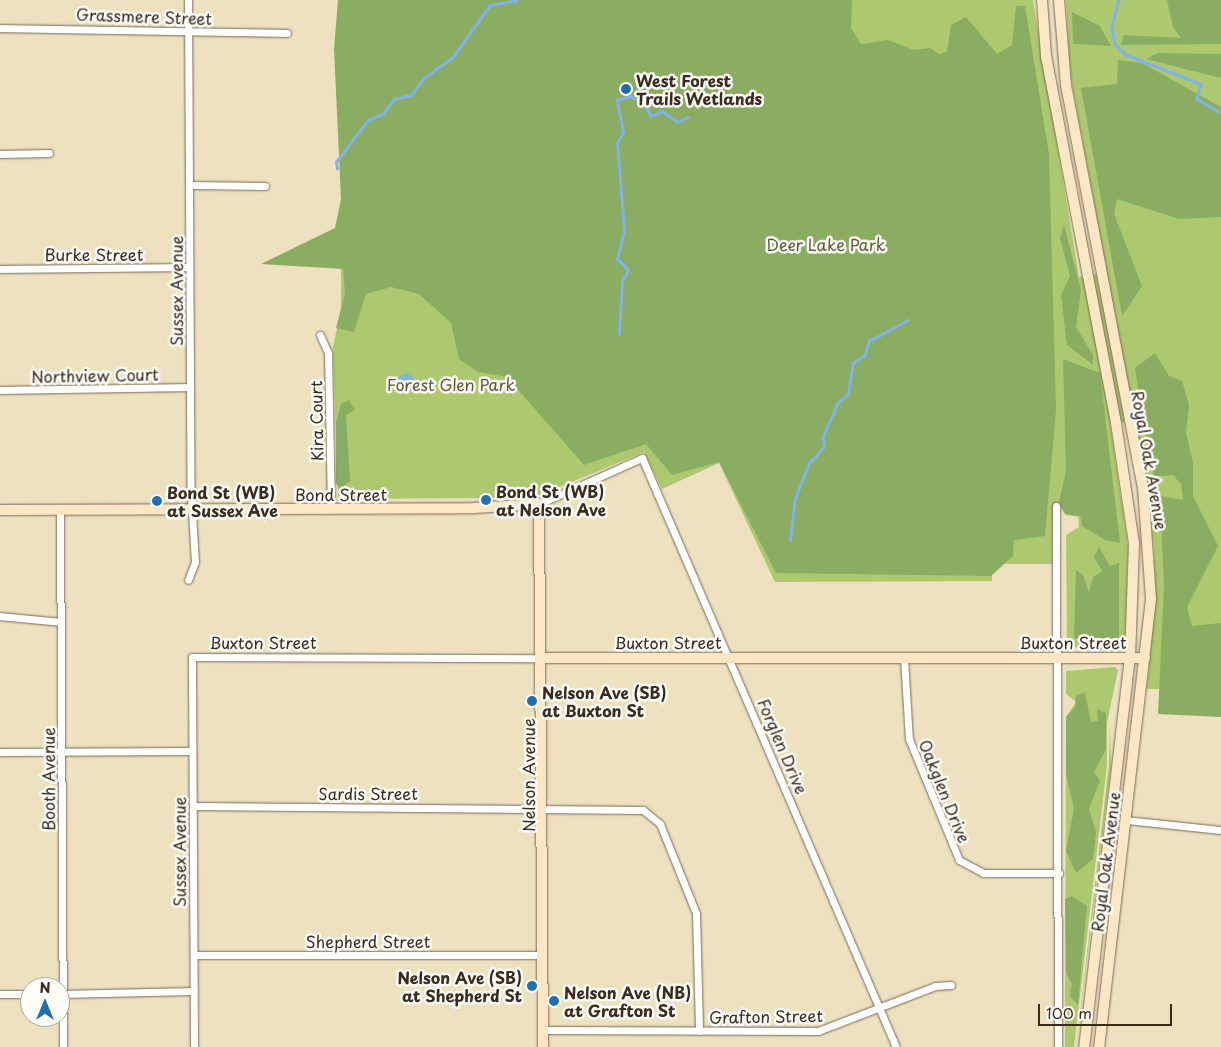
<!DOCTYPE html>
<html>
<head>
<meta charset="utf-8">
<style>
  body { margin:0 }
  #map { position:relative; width:1221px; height:1047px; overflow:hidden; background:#ede1c0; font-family:"Playpen Sans",sans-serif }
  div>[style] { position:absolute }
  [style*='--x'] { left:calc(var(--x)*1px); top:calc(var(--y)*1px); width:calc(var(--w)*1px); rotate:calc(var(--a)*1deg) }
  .green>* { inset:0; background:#adc96f }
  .forest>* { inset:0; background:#8aad62 }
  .water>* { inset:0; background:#80b2ec }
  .round { border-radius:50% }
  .stream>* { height:2.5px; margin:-1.25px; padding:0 1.25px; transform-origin:1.25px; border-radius:1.25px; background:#80b2ec }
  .roads { filter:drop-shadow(0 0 1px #796a57) drop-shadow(0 0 1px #796a57) }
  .street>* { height:7px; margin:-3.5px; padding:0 3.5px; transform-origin:3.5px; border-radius:3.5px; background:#fff }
  .secondary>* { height:10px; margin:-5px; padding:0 5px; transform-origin:5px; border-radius:5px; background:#fbe7c3 }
  .dots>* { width:14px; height:14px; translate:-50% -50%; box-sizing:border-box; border:2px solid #fdfcf7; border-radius:50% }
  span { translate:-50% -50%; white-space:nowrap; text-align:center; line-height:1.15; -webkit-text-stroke:5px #fdfcf7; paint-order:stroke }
  .street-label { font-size:16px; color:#3b2a1e }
  .poi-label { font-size:16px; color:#3b2a1e; font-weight:700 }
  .left { translate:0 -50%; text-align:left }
  .right { translate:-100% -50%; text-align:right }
  .park-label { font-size:16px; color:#5d5a36 }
  .north { position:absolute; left:20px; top:977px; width:50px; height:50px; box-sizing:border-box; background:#fdfcf7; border:1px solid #afa8a0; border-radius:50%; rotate:0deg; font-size:14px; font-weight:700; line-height:20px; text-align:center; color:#3b2a1e }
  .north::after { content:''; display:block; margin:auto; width:18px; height:22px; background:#1f6fb2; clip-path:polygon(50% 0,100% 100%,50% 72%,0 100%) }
  .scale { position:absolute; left:1038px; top:1004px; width:134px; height:22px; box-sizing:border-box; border:2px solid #3b2a1e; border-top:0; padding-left:6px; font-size:15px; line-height:18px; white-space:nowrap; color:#3b2a1e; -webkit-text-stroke:4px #fdfcf7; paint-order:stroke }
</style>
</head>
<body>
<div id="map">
  <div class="green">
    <div style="clip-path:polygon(341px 0,1033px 0,1079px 277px,1107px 272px,1070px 73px,1066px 0,1221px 0,1221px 690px,1147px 689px,1155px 599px,1154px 546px,1135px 420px,1110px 424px,1128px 546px,1125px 645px,1119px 651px,1067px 647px,1066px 535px,1079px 527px,1078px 517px,1066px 515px,1059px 506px,1053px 506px,1052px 564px,991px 564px,992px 581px,775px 582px,719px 463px,662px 489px,644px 452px,533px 498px,338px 499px,333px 346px,341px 311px)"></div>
    <div style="clip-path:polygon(1115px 667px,1118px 670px,1107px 723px,1107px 765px,1074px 1047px,1065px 1047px,1066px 717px,1076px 702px,1066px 694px,1066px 671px)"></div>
    <div style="clip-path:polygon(1110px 724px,1111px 766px,1076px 1047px,1109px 765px)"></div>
  </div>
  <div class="forest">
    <div style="clip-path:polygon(338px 0,852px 0,851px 28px,861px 44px,888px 40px,914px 50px,930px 48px,939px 54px,947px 52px,951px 25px,966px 17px,997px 54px,1012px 45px,1016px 6px,1025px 6px,1049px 154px,1056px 410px,1045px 536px,1014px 540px,1013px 556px,991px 576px,776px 573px,719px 462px,672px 475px,646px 444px,584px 465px,507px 377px,478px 372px,459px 359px,451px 323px,419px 294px,391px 287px,366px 294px,354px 332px,336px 328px,345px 293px,343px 269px,261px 264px,335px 228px,341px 199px,334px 49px)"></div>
    <div style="clip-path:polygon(1167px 0,1221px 0,1221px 44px,1121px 45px,1124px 35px,1181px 38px,1173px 27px)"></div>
    <div style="clip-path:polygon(1072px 12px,1100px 26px,1111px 46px,1073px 44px)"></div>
    <div style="clip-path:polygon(1158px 53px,1221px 54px,1221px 78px,1146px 59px)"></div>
    <div style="clip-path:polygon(1118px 60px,1142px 63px,1221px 107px,1221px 217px,1179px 219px,1117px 199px,1114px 214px,1142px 286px,1122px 316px,1081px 88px,1117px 84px)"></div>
    <div style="clip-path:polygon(1064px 225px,1081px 290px,1076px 327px,1093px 355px,1093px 365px,1067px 345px,1061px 295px,1070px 276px,1060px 238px)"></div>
    <div style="clip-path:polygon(1155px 353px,1169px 376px,1182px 381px,1189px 405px,1186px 432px,1193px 463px,1193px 496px,1218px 546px,1187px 607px,1192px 626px,1221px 623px,1221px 717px,1158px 714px,1164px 587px,1160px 496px,1183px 500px,1181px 484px,1173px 475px,1154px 477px,1145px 431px,1135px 368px)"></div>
    <div style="clip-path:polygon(1063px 359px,1100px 373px,1120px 543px,1105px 540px,1082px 526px,1080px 516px,1065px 514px,1059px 502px,1066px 471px)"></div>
    <div style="clip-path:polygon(349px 400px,355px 410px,346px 415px,350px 481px,340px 489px,336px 483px,336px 423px,341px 404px)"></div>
    <div style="clip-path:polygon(1099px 547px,1110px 566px,1119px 563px,1119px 642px,1074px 638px,1076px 570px,1083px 575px,1089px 592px,1093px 577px,1102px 571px,1094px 557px)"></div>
    <div style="clip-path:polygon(1085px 693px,1091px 722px,1098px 721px,1097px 709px,1106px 713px,1106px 749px,1094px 772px,1100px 781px,1089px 809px,1096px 832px,1093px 859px,1076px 873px,1066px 851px,1074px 809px,1066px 774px,1066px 717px,1075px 707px,1076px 695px)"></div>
    <div style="clip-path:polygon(1072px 896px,1087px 906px,1078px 1005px,1070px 996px,1072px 984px,1066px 973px,1065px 899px)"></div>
  </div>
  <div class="water">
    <div class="round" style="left:397px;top:374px;width:18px;height:18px"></div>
  </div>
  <div class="stream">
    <div style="--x:1119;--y:0;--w:28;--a:105"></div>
    <div style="--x:1112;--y:27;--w:17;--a:80"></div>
    <div style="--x:1115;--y:44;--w:16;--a:43"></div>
    <div style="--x:1127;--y:55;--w:79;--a:21.4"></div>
    <div style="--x:1201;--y:84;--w:16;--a:105"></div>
    <div style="--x:1197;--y:99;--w:28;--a:30"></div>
    <div style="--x:337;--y:169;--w:7;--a:-98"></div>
    <div style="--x:336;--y:162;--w:53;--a:-52.7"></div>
    <div style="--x:368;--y:120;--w:16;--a:-22"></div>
    <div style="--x:383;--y:114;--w:19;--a:-54"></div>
    <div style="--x:394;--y:99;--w:17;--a:-13"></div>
    <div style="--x:411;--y:95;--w:21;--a:-53"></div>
    <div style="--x:424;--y:78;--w:36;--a:-36"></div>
    <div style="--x:453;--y:57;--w:64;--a:-54.6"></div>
    <div style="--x:490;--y:5;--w:27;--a:-10"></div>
    <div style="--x:619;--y:334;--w:52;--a:-86.7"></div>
    <div style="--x:622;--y:282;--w:13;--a:-63"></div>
    <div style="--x:628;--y:270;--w:16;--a:-135"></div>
    <div style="--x:617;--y:259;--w:30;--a:-76"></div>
    <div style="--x:624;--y:230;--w:87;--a:-94.6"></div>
    <div style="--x:617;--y:143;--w:13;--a:-61"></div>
    <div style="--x:623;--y:132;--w:33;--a:-101"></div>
    <div style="--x:617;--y:100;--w:14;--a:-17"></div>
    <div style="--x:630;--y:96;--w:14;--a:21"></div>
    <div style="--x:643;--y:101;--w:17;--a:62"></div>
    <div style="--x:651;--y:116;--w:12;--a:-24"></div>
    <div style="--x:662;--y:111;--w:19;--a:35"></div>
    <div style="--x:678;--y:122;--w:11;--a:-27"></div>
    <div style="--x:790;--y:541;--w:43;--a:-83.4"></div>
    <div style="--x:795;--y:498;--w:38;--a:-68"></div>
    <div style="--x:809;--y:463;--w:22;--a:-47"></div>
    <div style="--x:824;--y:447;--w:11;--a:-95"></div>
    <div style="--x:823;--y:436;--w:36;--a:-66"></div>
    <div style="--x:838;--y:403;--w:13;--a:-42"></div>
    <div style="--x:848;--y:394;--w:31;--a:-81"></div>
    <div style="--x:853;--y:363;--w:14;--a:-34"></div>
    <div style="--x:865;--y:355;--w:15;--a:-74"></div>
    <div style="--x:869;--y:341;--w:44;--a:-28.3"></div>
  </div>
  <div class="roads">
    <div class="street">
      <div style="--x:188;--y:0;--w:495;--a:89.7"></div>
      <div style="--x:191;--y:495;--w:67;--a:86.6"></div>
      <div style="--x:195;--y:562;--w:19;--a:111"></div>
      <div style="--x:0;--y:28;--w:287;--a:1"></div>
      <div style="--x:0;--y:154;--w:49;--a:-1.2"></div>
      <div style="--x:189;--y:185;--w:76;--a:0.8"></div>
      <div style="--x:0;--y:269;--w:189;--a:-0.6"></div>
      <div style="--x:320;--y:335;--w:20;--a:66"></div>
      <div style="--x:328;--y:353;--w:156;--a:88.9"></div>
      <div style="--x:0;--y:390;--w:190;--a:-0.9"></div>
      <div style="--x:539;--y:504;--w:113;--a:-24.1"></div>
      <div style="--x:642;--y:458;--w:641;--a:66.67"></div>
      <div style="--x:1056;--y:506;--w:541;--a:89.79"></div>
      <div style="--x:60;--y:510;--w:537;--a:89.68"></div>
      <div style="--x:0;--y:616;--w:61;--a:5.6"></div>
      <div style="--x:904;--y:658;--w:81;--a:86.5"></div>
      <div style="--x:909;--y:739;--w:131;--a:67.5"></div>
      <div style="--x:959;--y:860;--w:27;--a:28"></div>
      <div style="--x:983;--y:873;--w:76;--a:0"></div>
      <div style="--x:0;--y:752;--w:192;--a:-0.3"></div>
      <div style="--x:193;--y:806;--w:450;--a:0.5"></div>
      <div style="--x:643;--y:810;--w:22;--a:39"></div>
      <div style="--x:660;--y:824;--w:96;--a:68"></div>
      <div style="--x:696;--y:913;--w:118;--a:88.5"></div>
      <div style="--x:1126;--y:820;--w:96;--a:6"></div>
      <div style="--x:194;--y:955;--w:349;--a:0"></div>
      <div style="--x:0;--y:994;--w:30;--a:0"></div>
      <div style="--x:60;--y:994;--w:134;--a:-1.3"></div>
      <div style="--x:542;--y:1030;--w:276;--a:0.2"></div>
      <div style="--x:818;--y:1031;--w:125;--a:-21"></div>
      <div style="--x:935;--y:986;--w:16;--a:-4"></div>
      <div style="--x:194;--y:1047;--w:390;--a:-90.3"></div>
      <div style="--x:192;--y:657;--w:350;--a:0.2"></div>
    </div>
    <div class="secondary">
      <div style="--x:1042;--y:0;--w:56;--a:85.9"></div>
      <div style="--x:1046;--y:56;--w:374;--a:79.2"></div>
      <div style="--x:1116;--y:423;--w:122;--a:81.5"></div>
      <div style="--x:1134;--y:544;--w:113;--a:92"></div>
      <div style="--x:1130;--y:657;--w:393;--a:96.7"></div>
      <div style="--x:1059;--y:0;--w:85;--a:85.3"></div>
      <div style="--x:1066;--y:85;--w:409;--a:79.2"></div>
      <div style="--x:1143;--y:487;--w:112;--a:85.9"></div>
      <div style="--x:1151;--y:599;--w:451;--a:96.6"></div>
      <div style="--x:0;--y:510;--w:474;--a:-0.2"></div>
      <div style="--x:474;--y:508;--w:65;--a:-3.5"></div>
      <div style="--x:539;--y:504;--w:543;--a:89.58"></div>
      <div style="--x:542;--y:658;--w:603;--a:0"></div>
    </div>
  </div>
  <div class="dots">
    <div style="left:626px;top:89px;background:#1f6fb2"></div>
    <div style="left:486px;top:500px;background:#1f6fb2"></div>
    <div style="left:157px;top:501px;background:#1f6fb2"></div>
    <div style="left:532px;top:701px;background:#1f6fb2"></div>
    <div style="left:532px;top:986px;background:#1f6fb2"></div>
    <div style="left:554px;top:1001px;background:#1f6fb2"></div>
  </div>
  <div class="street-label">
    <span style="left:144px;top:16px;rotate:2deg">Grassmere Street</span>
    <span style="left:94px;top:254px">Burke Street</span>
    <span style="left:176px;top:291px;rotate:-90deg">Sussex Avenue</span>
    <span style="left:95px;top:375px;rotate:-1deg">Northview Court</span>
    <span style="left:316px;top:421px;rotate:-91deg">Kira Court</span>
    <span style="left:1150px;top:460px;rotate:80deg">Royal Oak Avenue</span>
    <span style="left:341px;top:494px">Bond Street</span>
    <span style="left:263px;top:642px">Buxton Street</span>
    <span style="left:668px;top:642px">Buxton Street</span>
    <span style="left:1073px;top:642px">Buxton Street</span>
    <span style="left:783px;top:746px;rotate:67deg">Forglen Drive</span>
    <span style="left:528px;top:775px;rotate:-90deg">Nelson Avenue</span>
    <span style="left:48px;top:779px;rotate:-90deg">Booth Avenue</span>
    <span style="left:945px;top:791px;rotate:68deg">Oakglen Drive</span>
    <span style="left:368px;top:793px">Sardis Street</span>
    <span style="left:179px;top:852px;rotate:-90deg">Sussex Avenue</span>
    <span style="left:1105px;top:862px;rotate:-83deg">Royal Oak Avenue</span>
    <span style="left:368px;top:941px">Shepherd Street</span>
    <span style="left:766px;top:1016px;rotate:-1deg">Grafton Street</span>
  </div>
  <div class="poi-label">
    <span class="left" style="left:636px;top:89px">West Forest<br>Trails Wetlands</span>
    <span class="left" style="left:496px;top:500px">Bond St (WB)<br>at Nelson Ave</span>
    <span class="left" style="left:167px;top:501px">Bond St (WB)<br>at Sussex Ave</span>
    <span class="left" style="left:542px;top:701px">Nelson Ave (SB)<br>at Buxton St</span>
    <span class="right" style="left:522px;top:986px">Nelson Ave (SB)<br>at Shepherd St</span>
    <span class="left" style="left:564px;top:1001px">Nelson Ave (NB)<br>at Grafton St</span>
  </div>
  <div class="park-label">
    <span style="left:826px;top:244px">Deer Lake Park</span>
    <span style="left:451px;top:384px">Forest Glen Park</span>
  </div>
  <div class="north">N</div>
  <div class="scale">100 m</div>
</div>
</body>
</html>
